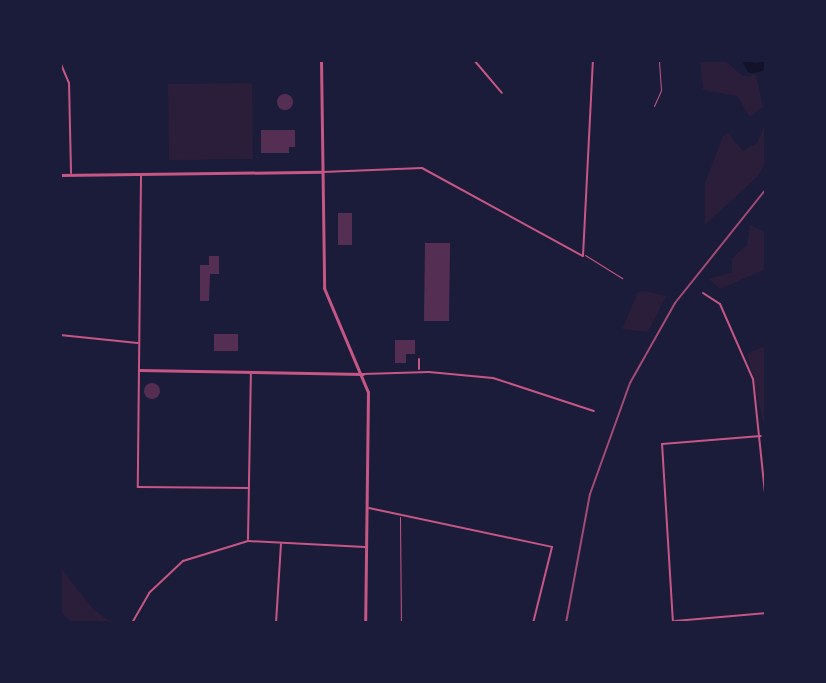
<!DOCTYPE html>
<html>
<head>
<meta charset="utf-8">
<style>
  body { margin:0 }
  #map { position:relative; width:826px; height:683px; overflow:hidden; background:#1b1b3a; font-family:"Open Sans",sans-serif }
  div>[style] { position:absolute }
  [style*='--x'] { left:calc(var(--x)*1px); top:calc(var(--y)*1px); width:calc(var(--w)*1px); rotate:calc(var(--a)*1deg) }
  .green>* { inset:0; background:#2a1e3b }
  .river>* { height:9px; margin:-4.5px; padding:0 4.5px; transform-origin:4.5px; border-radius:4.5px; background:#12122b }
  .building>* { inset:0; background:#542f53 }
  .round { border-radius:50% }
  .service>* { height:1px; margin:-0.5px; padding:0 0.5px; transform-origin:0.5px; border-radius:0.5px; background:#c65784 }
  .minor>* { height:2px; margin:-1px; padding:0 1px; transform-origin:1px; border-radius:1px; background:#c65784 }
  .tertiary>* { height:3px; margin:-1.5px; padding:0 1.5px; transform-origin:1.5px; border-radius:1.5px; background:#c65784 }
  .rail>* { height:2px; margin:-1px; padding:0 1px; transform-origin:1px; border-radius:1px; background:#a44b75 }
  span { translate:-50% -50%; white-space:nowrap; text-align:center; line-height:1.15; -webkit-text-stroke:6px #1b1b3a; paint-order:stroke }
  .frame { position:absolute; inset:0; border:62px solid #1b1b3a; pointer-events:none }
</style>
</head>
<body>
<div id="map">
  <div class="green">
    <div style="clip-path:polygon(700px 60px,724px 60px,743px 76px,756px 75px,763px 107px,750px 117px,737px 96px,703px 90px)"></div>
    <div style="clip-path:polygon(252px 83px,253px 159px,169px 160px,168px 84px)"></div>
    <div style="clip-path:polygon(766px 120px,766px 162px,757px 177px,705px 225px,705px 183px,723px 136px,728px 133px,743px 151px,758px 142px)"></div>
    <div style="clip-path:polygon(750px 225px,766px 233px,766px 269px,720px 289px,709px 279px,732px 272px,732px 258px,747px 245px)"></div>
    <div style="clip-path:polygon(646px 291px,666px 296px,648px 332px,622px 329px,638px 292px)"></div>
    <div style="clip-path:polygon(766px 345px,766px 429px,765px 429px,747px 354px)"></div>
    <div style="clip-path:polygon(60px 567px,93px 609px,112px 623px,72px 623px,60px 611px)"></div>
  </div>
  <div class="river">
    <div style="--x:746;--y:60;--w:9;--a:58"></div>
    <div style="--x:751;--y:68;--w:15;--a:-11"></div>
  </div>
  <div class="building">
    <div class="round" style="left:277px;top:94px;width:16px;height:16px"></div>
    <div style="clip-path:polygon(261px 130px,295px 130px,295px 147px,289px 147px,289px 153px,261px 153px)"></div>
    <div style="clip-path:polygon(338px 213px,352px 213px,352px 245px,338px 245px)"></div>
    <div style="clip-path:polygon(425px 243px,450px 243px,449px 321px,424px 321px)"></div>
    <div style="clip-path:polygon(209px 256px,219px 256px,219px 274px,210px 274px,209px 301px,200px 301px,200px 265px,209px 265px)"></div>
    <div style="clip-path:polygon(214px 334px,238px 334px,238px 351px,214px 351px)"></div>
    <div style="clip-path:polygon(395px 340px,415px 340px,415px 354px,406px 354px,406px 363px,395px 363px)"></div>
    <div class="round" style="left:144px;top:383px;width:16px;height:16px"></div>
  </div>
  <div class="service">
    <div style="--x:654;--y:106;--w:17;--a:-66"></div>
    <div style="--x:661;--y:90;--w:30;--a:-94"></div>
    <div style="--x:585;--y:255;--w:44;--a:31.9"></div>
    <div style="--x:400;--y:517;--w:106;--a:89.5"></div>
  </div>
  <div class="minor">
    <div style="--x:474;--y:60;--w:43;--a:49.7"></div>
    <div style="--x:60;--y:62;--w:23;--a:67"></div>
    <div style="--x:69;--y:83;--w:90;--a:88.7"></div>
    <div style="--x:323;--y:172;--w:99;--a:-2.3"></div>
    <div style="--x:422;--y:168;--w:183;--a:28.7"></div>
    <div style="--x:583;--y:256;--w:196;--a:-87.1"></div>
    <div style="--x:141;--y:176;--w:311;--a:90.6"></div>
    <div style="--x:138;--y:487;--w:111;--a:0.5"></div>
    <div style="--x:703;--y:293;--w:20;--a:33"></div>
    <div style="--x:720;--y:304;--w:82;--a:66.3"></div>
    <div style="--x:753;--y:379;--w:125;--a:84"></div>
    <div style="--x:60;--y:335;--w:78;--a:5.9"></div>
    <div style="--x:419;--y:359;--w:10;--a:90"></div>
    <div style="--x:363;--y:374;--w:66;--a:-1.7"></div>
    <div style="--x:429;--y:372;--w:64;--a:5.4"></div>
    <div style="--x:493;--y:378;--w:106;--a:18.1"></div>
    <div style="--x:369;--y:508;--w:187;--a:12"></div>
    <div style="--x:552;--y:547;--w:78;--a:104"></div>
    <div style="--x:248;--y:539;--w:165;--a:-89"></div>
    <div style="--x:675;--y:621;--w:91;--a:-5"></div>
    <div style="--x:132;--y:623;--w:34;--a:-60"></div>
    <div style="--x:149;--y:593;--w:47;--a:-43.3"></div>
    <div style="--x:183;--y:561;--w:68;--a:-17.1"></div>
    <div style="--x:248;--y:541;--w:117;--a:2.9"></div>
    <div style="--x:276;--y:623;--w:79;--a:-86.4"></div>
    <div style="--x:673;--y:623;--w:179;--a:-93.5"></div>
    <div style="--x:662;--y:444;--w:99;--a:-4.6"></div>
  </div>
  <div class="tertiary">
    <div style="--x:321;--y:60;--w:228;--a:89.2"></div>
    <div style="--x:324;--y:288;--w:113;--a:67.1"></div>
    <div style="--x:368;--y:392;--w:231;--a:90.7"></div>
    <div style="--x:60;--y:175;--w:262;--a:-0.7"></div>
    <div style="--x:139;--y:370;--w:224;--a:1"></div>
  </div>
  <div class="rail">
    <div style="--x:566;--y:623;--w:131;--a:-79.5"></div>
    <div style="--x:590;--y:494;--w:118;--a:-70.2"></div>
    <div style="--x:630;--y:383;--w:92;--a:-60.6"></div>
    <div style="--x:675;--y:303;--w:146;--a:-51.4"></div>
  </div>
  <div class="frame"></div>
</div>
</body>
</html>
